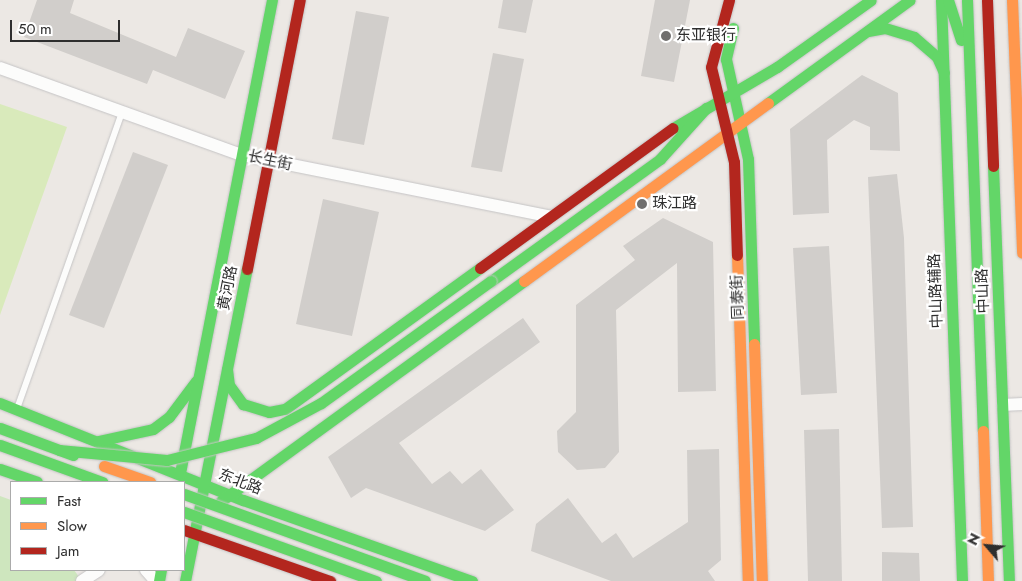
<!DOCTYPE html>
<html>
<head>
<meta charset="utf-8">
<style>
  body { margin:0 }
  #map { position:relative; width:1022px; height:581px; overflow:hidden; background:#ece8e4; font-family:Jost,"Noto Sans SC",sans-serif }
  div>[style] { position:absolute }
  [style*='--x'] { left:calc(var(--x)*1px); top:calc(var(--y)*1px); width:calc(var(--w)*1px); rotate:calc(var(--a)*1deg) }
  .green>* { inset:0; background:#cee6be }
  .pitch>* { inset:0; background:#d9eabb }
  .building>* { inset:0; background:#d1cecb }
  .roads { filter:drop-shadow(0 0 1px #c5c4c5) drop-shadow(0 0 1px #c5c4c5) }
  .lane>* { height:6px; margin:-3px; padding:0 3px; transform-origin:3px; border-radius:3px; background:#fcfcfb }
  .street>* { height:12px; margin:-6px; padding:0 6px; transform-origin:6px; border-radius:6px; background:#fcfcfb }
  .fast>* { height:11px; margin:-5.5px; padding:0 5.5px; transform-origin:5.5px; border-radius:5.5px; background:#63d668 }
  .slow>* { height:11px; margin:-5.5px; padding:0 5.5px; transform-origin:5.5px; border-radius:5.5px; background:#ff974d }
  .jam>* { height:11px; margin:-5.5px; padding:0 5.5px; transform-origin:5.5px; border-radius:5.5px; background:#b3261e }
  .bridges { filter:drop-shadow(0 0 1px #c6c5c4) drop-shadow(0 0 1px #c6c5c4) }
  .fast-bridge>* { height:11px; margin:-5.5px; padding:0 5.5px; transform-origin:5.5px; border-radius:5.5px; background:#63d668 }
  .slow-bridge>* { height:11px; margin:-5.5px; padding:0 5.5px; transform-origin:5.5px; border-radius:5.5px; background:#ff974d }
  .dots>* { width:14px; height:14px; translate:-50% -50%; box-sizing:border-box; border:2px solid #fff; border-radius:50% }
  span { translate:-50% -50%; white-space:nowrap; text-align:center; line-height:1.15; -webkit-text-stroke:4.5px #fff; paint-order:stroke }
  .poi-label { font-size:15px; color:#2e2e2e }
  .left { translate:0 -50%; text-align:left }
  .street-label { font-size:15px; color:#2e2e2e }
  .legend { position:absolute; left:10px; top:481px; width:175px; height:90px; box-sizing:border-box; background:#fff; border:1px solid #ababab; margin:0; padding:6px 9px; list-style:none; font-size:15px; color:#2e2e2e }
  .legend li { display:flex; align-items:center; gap:10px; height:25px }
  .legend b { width:25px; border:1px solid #ababab }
  .north { position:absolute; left:962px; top:521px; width:50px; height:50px; -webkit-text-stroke:4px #fff; paint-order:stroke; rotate:297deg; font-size:14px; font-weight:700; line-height:20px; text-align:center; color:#2e2e2e }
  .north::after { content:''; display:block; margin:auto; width:18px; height:22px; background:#2e2e2e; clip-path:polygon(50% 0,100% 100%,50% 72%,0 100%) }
  .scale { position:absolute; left:10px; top:20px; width:110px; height:22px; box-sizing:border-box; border:2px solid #2e2e2e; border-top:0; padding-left:6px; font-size:15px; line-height:18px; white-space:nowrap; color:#2e2e2e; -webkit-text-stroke:4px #fff; paint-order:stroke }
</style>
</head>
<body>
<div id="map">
  <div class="green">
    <div style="clip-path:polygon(0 496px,11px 500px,11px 570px,74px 570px,82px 581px,0 581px)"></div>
  </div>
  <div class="pitch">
    <div style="clip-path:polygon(0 104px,67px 127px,0 315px)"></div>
  </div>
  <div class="building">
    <div style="clip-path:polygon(37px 0,74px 0,70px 13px,176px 57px,188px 28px,245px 51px,225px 99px,153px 70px,147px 84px,24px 37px)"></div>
    <div style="clip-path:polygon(503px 0,533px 0,526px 33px,498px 28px)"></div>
    <div style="clip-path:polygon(655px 0,690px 0,674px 82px,641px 76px)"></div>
    <div style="clip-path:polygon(356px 11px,389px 17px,364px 145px,332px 139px)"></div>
    <div style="clip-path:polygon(493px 53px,524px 59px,502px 172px,471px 167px)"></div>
    <div style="clip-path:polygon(862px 75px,898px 93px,900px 151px,870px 150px,870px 127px,854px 120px,827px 140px,829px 213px,793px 215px,790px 129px)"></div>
    <div style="clip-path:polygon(133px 152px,168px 165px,104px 328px,69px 315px)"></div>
    <div style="clip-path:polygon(897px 174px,904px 238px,913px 527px,882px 528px,868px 177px)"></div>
    <div style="clip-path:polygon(323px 199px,379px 212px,352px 336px,296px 324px)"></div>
    <div style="clip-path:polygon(663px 218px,713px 242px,716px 391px,678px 392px,677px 263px,616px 310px,619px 452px,605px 468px,577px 470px,558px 452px,557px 431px,576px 412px,576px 305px,635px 260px,623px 246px)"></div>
    <div style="clip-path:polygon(829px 246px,837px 393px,801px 395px,793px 248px)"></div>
    <div style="clip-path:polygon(523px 318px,540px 342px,399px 443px,432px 484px,450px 471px,462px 484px,481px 469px,514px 510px,485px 531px,366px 488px,351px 498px,328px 457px)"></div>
    <div style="clip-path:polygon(839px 429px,842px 581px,808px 581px,804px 430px)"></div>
    <div style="clip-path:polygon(719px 449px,721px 560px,708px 571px,715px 581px,611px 581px,531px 551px,536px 524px,568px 498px,602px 543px,616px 533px,633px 558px,688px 522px,687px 450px)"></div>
    <div style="clip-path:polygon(882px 552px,919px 553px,920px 581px,882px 581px)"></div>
  </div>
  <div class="roads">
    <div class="lane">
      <div style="--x:18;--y:406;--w:311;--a:-70.5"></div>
    </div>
    <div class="street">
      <div style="--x:0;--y:68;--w:257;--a:19.8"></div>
      <div style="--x:242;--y:155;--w:315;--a:11.3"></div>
      <div style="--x:1003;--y:405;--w:19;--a:-3"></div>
      <div style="--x:146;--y:570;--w:15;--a:48"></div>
      <div style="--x:82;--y:581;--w:20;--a:-33"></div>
    </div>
    <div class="fast">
      <div style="--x:941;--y:0;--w:581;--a:87.93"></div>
      <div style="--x:948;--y:0;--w:42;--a:72"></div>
      <div style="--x:967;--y:0;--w:431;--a:87.9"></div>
      <div style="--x:733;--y:28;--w:32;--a:103"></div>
      <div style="--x:726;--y:59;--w:102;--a:77.6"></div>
      <div style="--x:748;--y:159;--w:185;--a:88.1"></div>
      <div style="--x:868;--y:31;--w:17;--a:-10"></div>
      <div style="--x:885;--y:28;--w:30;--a:17"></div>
      <div style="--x:914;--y:37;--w:30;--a:41"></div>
      <div style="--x:937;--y:57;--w:17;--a:66"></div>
      <div style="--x:768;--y:103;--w:175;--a:-36"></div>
      <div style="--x:673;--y:128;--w:121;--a:-30.4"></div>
      <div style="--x:777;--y:67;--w:115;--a:-35.5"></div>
      <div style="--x:993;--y:166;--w:415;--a:87.8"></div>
      <div style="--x:491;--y:281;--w:208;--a:-35.8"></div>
      <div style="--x:660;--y:159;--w:69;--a:-48"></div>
      <div style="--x:227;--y:369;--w:16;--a:83"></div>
      <div style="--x:229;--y:385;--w:24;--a:54"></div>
      <div style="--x:243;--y:404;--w:27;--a:17"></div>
      <div style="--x:269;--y:412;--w:16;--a:-11"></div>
      <div style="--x:285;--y:409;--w:241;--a:-35.9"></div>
      <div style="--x:0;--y:403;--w:262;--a:21.8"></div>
      <div style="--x:243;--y:500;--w:243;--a:19.5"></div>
      <div style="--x:98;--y:441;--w:56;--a:-12.3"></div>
      <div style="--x:153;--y:429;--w:20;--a:-37"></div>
      <div style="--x:169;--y:417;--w:45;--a:-53.1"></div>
      <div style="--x:0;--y:469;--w:39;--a:19"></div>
      <div style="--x:180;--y:473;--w:482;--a:-79"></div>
      <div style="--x:221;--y:501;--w:374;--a:-36"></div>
      <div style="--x:159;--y:581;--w:11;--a:-80"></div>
      <div style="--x:185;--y:581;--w:318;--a:-78.8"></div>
    </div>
    <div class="slow">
      <div style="--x:1012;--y:0;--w:253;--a:87.7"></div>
      <div style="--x:737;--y:255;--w:326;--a:88.1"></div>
      <div style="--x:524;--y:281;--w:302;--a:-36.1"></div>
      <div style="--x:754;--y:344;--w:237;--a:88.1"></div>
      <div style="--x:983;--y:431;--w:150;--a:88.1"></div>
    </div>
    <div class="jam">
      <div style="--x:729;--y:0;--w:69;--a:105"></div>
      <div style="--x:711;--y:67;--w:98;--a:76.4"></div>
      <div style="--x:734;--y:162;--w:93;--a:88.2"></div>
      <div style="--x:987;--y:0;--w:166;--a:87.9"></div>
      <div style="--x:480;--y:268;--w:238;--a:-36"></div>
      <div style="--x:247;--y:269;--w:274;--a:-78.9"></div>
      <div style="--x:184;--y:530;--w:155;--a:19.3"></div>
    </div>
  </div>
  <div class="bridges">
    <div class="fast-bridge">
      <div style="--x:0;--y:428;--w:78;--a:20.3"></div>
      <div style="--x:0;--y:445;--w:109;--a:19.9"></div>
      <div style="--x:59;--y:450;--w:108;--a:5.3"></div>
      <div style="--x:167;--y:460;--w:92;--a:-13.9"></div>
      <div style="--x:256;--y:438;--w:74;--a:-28.3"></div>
      <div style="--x:321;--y:403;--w:209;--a:-35.7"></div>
      <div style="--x:184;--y:494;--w:256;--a:19.8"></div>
      <div style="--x:184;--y:512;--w:204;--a:19.8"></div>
    </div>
    <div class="slow-bridge">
      <div style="--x:104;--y:466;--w:49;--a:19.2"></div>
    </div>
  </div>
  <div class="dots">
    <div style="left:666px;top:36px;background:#706f6e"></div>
    <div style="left:642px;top:204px;background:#706f6e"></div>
  </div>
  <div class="poi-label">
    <span class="left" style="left:676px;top:36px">东亚银行</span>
    <span class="left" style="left:652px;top:204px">珠江路</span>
  </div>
  <div class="street-label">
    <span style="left:270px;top:161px;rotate:12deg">长生街</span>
    <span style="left:228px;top:288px;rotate:-79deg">黄河路</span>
    <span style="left:936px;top:291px;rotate:-92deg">中山路辅路</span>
    <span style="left:983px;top:291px;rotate:-92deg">中山路</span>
    <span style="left:738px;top:297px;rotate:-92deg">同泰街</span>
    <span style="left:240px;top:482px;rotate:21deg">东北路</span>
  </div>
  <ul class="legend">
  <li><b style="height:6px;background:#63d668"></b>Fast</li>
  <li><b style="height:6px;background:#ff974d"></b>Slow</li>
  <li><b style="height:6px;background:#b3261e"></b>Jam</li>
  </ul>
  <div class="north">N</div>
  <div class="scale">50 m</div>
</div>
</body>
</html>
